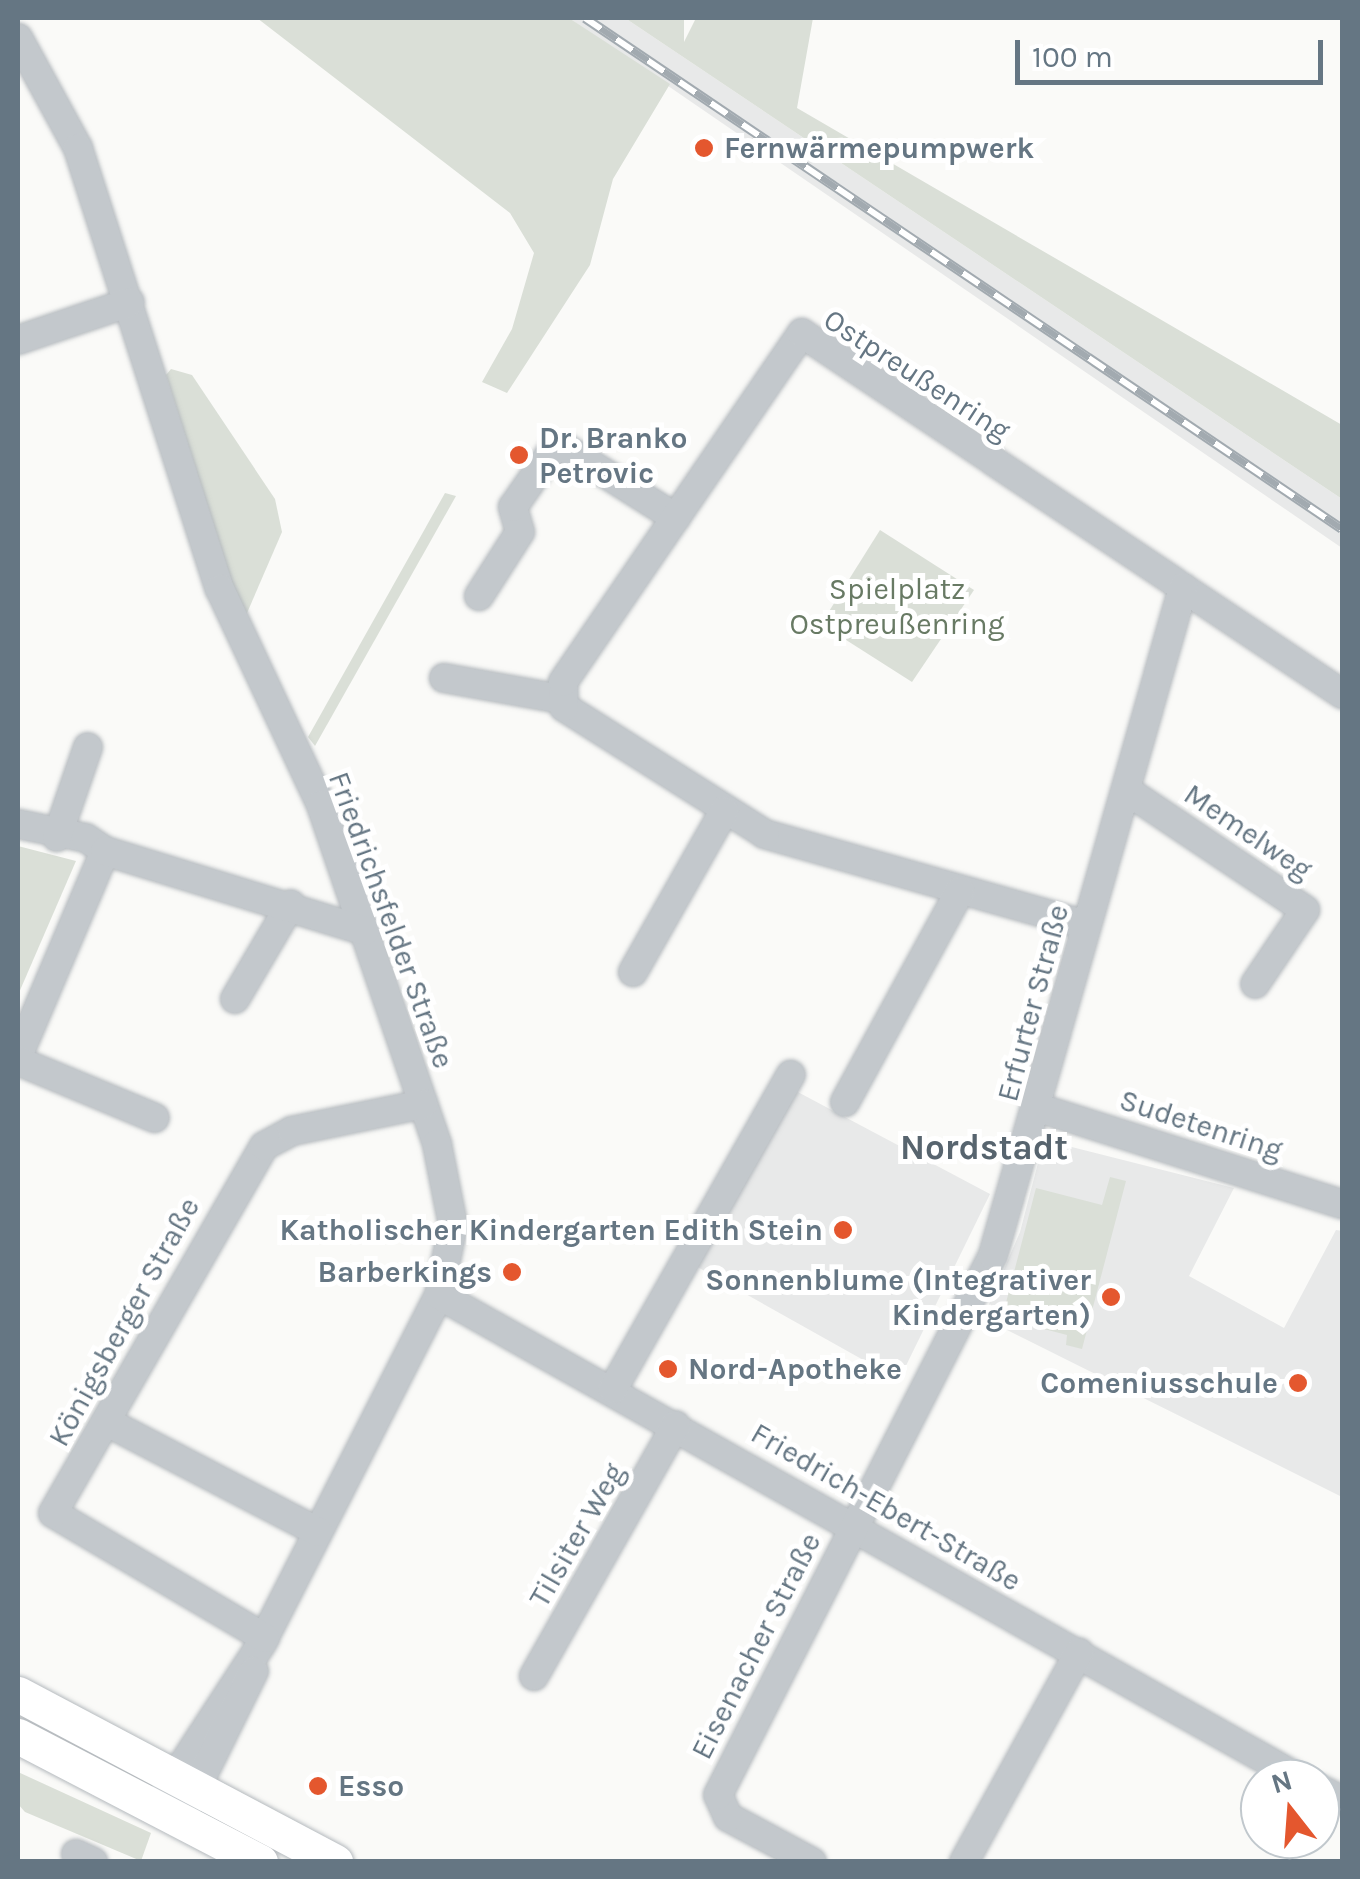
<!DOCTYPE html>
<html>
<head>
<meta charset="utf-8">
<style>
  body { margin:0 }
  #map { position:relative; width:1360px; height:1879px; overflow:hidden; background:#fafaf8; font-family:Karla,sans-serif }
  div>[style] { position:absolute }
  [style*='--x'] { left:calc(var(--x)*1px); top:calc(var(--y)*1px); width:calc(var(--w)*1px); rotate:calc(var(--a)*1deg) }
  .built>* { inset:0; background:#e8e9e9 }
  .green>* { inset:0; background:#dadfd7 }
  .roads { filter:drop-shadow(0 0 2px #b5babe) drop-shadow(0 0 2px #b5babe) }
  .minor>* { height:28px; margin:-14px; padding:0 14px; transform-origin:14px; border-radius:14px; background:#c3c8cc }
  .major>* { height:35px; margin:-17.5px; padding:0 17.5px; transform-origin:17.5px; border-radius:17.5px; background:#fff }
  .rail>* { height:10px; margin-top:-5px; transform-origin:0; background:repeating-linear-gradient(90deg,#fff 0 19px,#a2aab0 0 38px); box-sizing:border-box; border-block:2px solid #a2aab0 }
  .dots>* { width:28px; height:28px; translate:-50% -50%; box-sizing:border-box; border:5px solid #fff; border-radius:50% }
  span { translate:-50% -50%; white-space:nowrap; text-align:center; line-height:1.15; -webkit-text-stroke:10px #fff; paint-order:stroke }
  .poi-label { font-size:30px; color:#657683; font-weight:700 }
  .left { translate:0 -50%; text-align:left }
  .right { translate:-100% -50%; text-align:right }
  .street-label { font-size:30px; color:#657683 }
  .park-label { font-size:30px; color:#687a64 }
  .quarter-label { font-size:35px; color:#57646e; font-weight:700 }
  .frame { position:absolute; inset:0; border:20px solid #657683; pointer-events:none }
  .north { position:absolute; left:1240px; top:1759px; width:100px; height:100px; box-sizing:border-box; background:#fff; border:2px solid #c1c8cd; border-radius:50%; rotate:343deg; font-size:28px; font-weight:700; line-height:40px; text-align:center; color:#657683 }
  .north::after { content:''; display:block; margin:auto; width:35px; height:45px; background:#e4572e; clip-path:polygon(50% 0,100% 100%,50% 72%,0 100%) }
  .scale { position:absolute; left:1015px; top:40px; width:308px; height:45px; box-sizing:border-box; border:5px solid #657683; border-top:0; padding-left:12px; font-size:30px; line-height:35px; white-space:nowrap; color:#657683; -webkit-text-stroke:8px #fff; paint-order:stroke }
</style>
</head>
<body>
<div id="map">
  <div class="built">
    <div style="clip-path:polygon(569px 18px,625px 18px,1342px 499px,1342px 548px)"></div>
    <div style="clip-path:polygon(794px 1090px,990px 1194px,899px 1380px,694px 1265px)"></div>
    <div style="clip-path:polygon(1044px 1140px,1234px 1188px,1189px 1276px,1284px 1328px,1336px 1230px,1342px 1231px,1342px 1497px,983px 1318px,1020px 1232px)"></div>
  </div>
  <div class="green">
    <div style="clip-path:polygon(257px 18px,569px 18px,670px 84px,613px 179px,590px 265px,507px 393px,482px 382px,512px 329px,534px 253px,510px 213px)"></div>
    <div style="clip-path:polygon(625px 18px,684px 18px,684px 42px,696px 18px,813px 18px,797px 108px,1342px 425px,1342px 499px)"></div>
    <div style="clip-path:polygon(171px 369px,192px 375px,275px 499px,282px 532px,244px 620px,166px 375px)"></div>
    <div style="clip-path:polygon(445px 493px,456px 496px,315px 746px,308px 737px)"></div>
    <div style="clip-path:polygon(880px 530px,974px 590px,912px 682px,821px 624px)"></div>
    <div style="clip-path:polygon(18px 846px,76px 861px,18px 995px)"></div>
    <div style="clip-path:polygon(1110px 1177px,1126px 1181px,1082px 1349px,1066px 1345px,1067px 1335px,1002px 1318px,1036px 1188px,1102px 1205px)"></div>
    <div style="clip-path:polygon(18px 1772px,151px 1833px,141px 1861px,25px 1812px,18px 1804px)"></div>
  </div>
  <div class="roads">
    <div class="minor">
      <div style="--x:18;--y:38;--w:125;--a:61.4"></div>
      <div style="--x:78;--y:148;--w:463;--a:72.2"></div>
      <div style="--x:220;--y:589;--w:238;--a:64.9"></div>
      <div style="--x:321;--y:805;--w:358;--a:71.1"></div>
      <div style="--x:437;--y:1144;--w:83;--a:78.8"></div>
      <div style="--x:453;--y:1225;--w:71;--a:101.3"></div>
      <div style="--x:439;--y:1295;--w:390;--a:117"></div>
      <div style="--x:262;--y:1643;--w:176;--a:123.1"></div>
      <div style="--x:18;--y:340;--w:118;--a:-18.7"></div>
      <div style="--x:479;--y:596;--w:76;--a:-57.4"></div>
      <div style="--x:520;--y:532;--w:26;--a:-106"></div>
      <div style="--x:513;--y:507;--w:72;--a:-55.2"></div>
      <div style="--x:554;--y:448;--w:11;--a:0"></div>
      <div style="--x:565;--y:448;--w:131;--a:32.2"></div>
      <div style="--x:444;--y:678;--w:119;--a:10.2"></div>
      <div style="--x:1129;--y:792;--w:212;--a:33.8"></div>
      <div style="--x:1305;--y:910;--w:89;--a:124"></div>
      <div style="--x:18;--y:824;--w:69;--a:11.6"></div>
      <div style="--x:86;--y:838;--w:23;--a:34"></div>
      <div style="--x:57;--y:837;--w:95;--a:-71"></div>
      <div style="--x:1086;--y:925;--w:334;--a:-164.2"></div>
      <div style="--x:765;--y:834;--w:238;--a:-147.7"></div>
      <div style="--x:564;--y:707;--w:25;--a:-92"></div>
      <div style="--x:563;--y:682;--w:423;--a:-55.6"></div>
      <div style="--x:802;--y:333;--w:650;--a:33.76"></div>
      <div style="--x:633;--y:972;--w:185;--a:-60.5"></div>
      <div style="--x:235;--y:999;--w:110;--a:-59.5"></div>
      <div style="--x:18;--y:1056;--w:223;--a:-67"></div>
      <div style="--x:105;--y:851;--w:272;--a:17.1"></div>
      <div style="--x:18;--y:1061;--w:148;--a:22.6"></div>
      <div style="--x:845;--y:1102;--w:240;--a:-61.4"></div>
      <div style="--x:1039;--y:1108;--w:318;--a:17.6"></div>
      <div style="--x:439;--y:1295;--w:988;--a:29.34"></div>
      <div style="--x:613;--y:1389;--w:361;--a:-60.5"></div>
      <div style="--x:107;--y:1422;--w:238;--a:27.5"></div>
      <div style="--x:265;--y:1638;--w:246;--a:-149.5"></div>
      <div style="--x:53;--y:1513;--w:423;--a:-60.1"></div>
      <div style="--x:264;--y:1146;--w:32;--a:-28"></div>
      <div style="--x:292;--y:1131;--w:134;--a:-11.6"></div>
      <div style="--x:534;--y:1676;--w:288;--a:-60.5"></div>
      <div style="--x:1320;--y:1789;--w:25;--a:27"></div>
      <div style="--x:189;--y:1803;--w:147;--a:-63.8"></div>
      <div style="--x:76;--y:1854;--w:19;--a:25"></div>
      <div style="--x:812;--y:1862;--w:95;--a:-151.8"></div>
      <div style="--x:728;--y:1817;--w:24;--a:-114"></div>
      <div style="--x:718;--y:1795;--w:606;--a:-63.01"></div>
      <div style="--x:993;--y:1255;--w:694;--a:-74.1"></div>
      <div style="--x:964;--y:1862;--w:239;--a:-61.2"></div>
    </div>
    <div class="major">
      <div style="--x:18;--y:1694;--w:359;--a:27.9"></div>
      <div style="--x:18;--y:1736;--w:273;--a:27.5"></div>
    </div>
  </div>
  <div class="rail">
    <div style="--x:585;--y:18;--w:913;--a:34.02"></div>
  </div>
  <div class="dots">
    <div style="left:704px;top:148px;background:#e4572e"></div>
    <div style="left:519px;top:455px;background:#e4572e"></div>
    <div style="left:843px;top:1230px;background:#e4572e"></div>
    <div style="left:512px;top:1272px;background:#e4572e"></div>
    <div style="left:1111px;top:1297px;background:#e4572e"></div>
    <div style="left:668px;top:1369px;background:#e4572e"></div>
    <div style="left:1298px;top:1383px;background:#e4572e"></div>
    <div style="left:318px;top:1786px;background:#e4572e"></div>
  </div>
  <div class="poi-label">
    <span class="left" style="left:724px;top:148px">Fernwärmepumpwerk</span>
    <span class="left" style="left:539px;top:455px">Dr. Branko<br>Petrovic</span>
    <span class="right" style="left:823px;top:1230px">Katholischer Kindergarten Edith Stein</span>
    <span class="right" style="left:492px;top:1272px">Barberkings</span>
    <span class="right" style="left:1091px;top:1297px">Sonnenblume (Integrativer<br>Kindergarten)</span>
    <span class="left" style="left:688px;top:1369px">Nord-Apotheke</span>
    <span class="right" style="left:1278px;top:1383px">Comeniusschule</span>
    <span class="left" style="left:338px;top:1786px">Esso</span>
  </div>
  <div class="street-label">
    <span style="left:917px;top:375px;rotate:33deg">Ostpreußenring</span>
    <span style="left:1248px;top:832px;rotate:34deg">Memelweg</span>
    <span style="left:391px;top:920px;rotate:70deg">Friedrichsfelder Straße</span>
    <span style="left:1033px;top:1003px;rotate:-75deg">Erfurter Straße</span>
    <span style="left:1201px;top:1125px;rotate:18deg">Sudetenring</span>
    <span style="left:124px;top:1322px;rotate:-61deg">Königsberger Straße</span>
    <span style="left:886px;top:1507px;rotate:30deg">Friedrich-Ebert-Straße</span>
    <span style="left:577px;top:1535px;rotate:-60deg">Tilsiter Weg</span>
    <span style="left:756px;top:1646px;rotate:-63deg">Eisenacher Straße</span>
  </div>
  <div class="park-label">
    <span style="left:897px;top:606px">Spielplatz<br>Ostpreußenring</span>
  </div>
  <div class="quarter-label">
    <span style="left:984px;top:1148px">Nordstadt</span>
  </div>
  <div class="frame"></div>
  <div class="north">N</div>
  <div class="scale">100 m</div>
</div>
</body>
</html>
